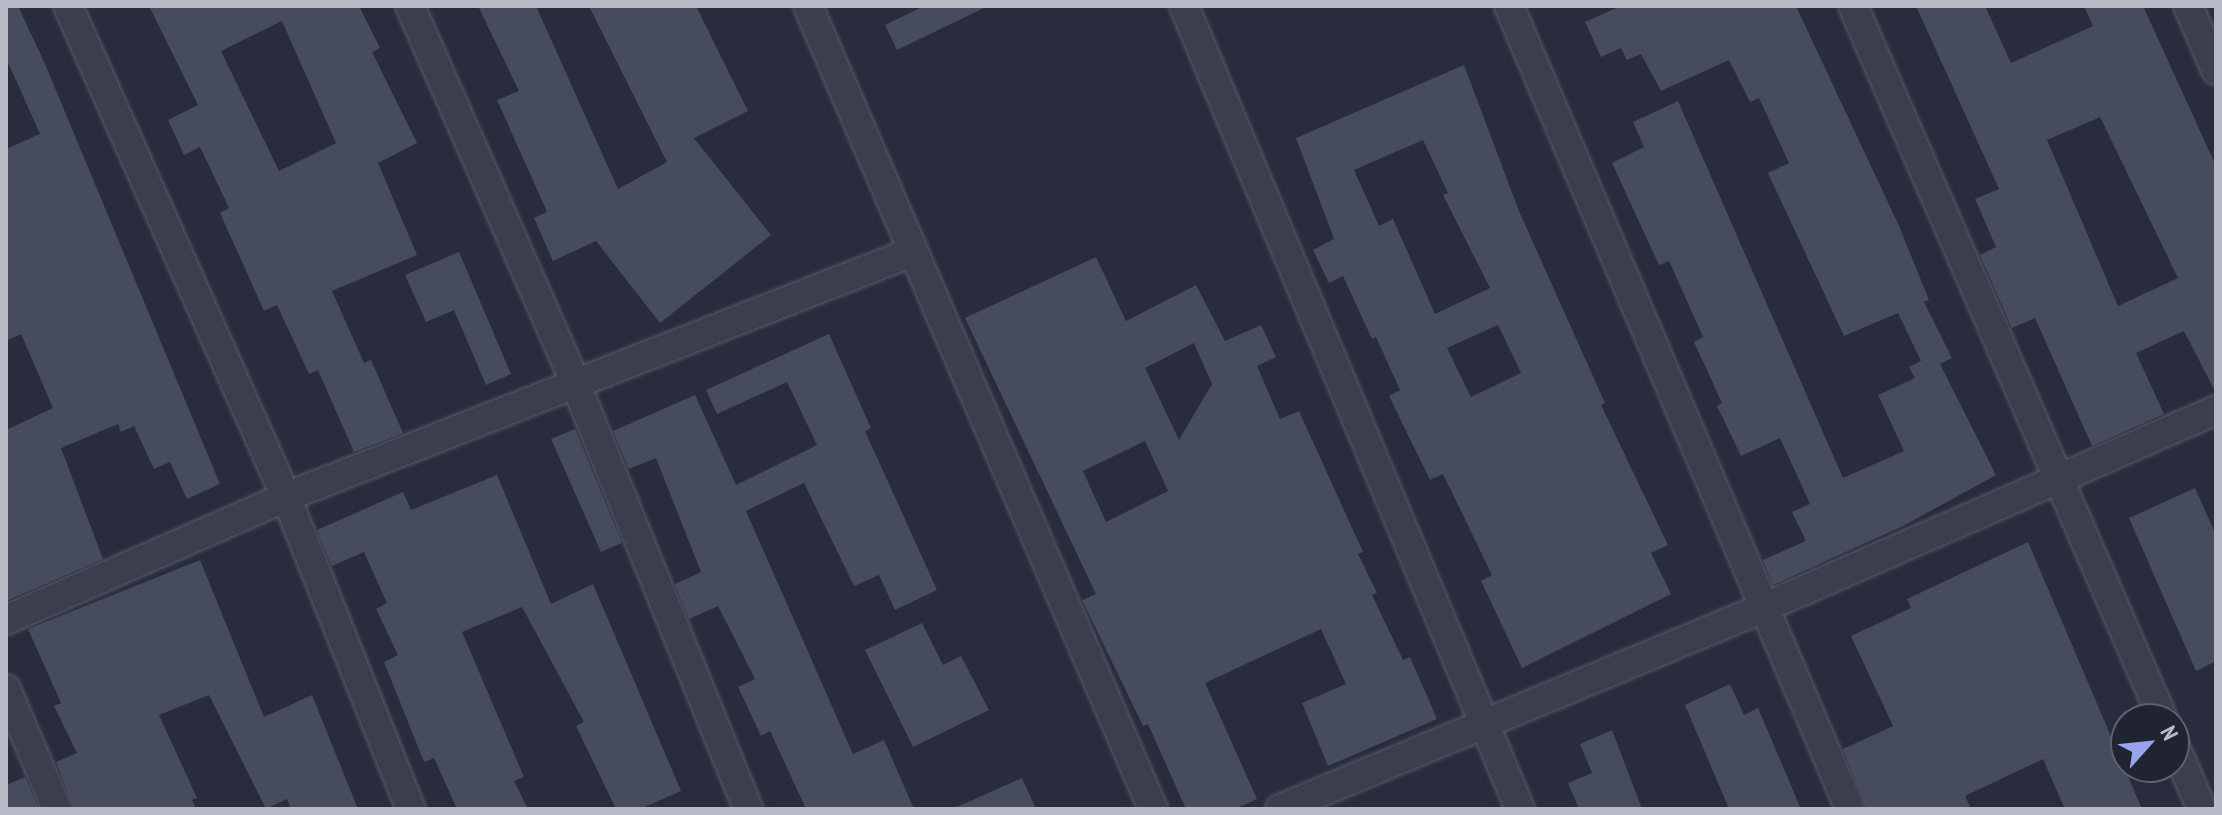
<!DOCTYPE html>
<html>
<head>
<meta charset="utf-8">
<style>
  body { margin:0 }
  #map { position:relative; width:2222px; height:815px; overflow:hidden; background:#282c3d; font-family:"PT Sans Narrow",sans-serif }
  div>[style] { position:absolute }
  [style*='--x'] { left:calc(var(--x)*1px); top:calc(var(--y)*1px); width:calc(var(--w)*1px); rotate:calc(var(--a)*1deg) }
  .building>* { inset:0; background:#474b5e }
  .roads { filter:drop-shadow(0 0 2px #565a68) drop-shadow(0 0 2px #565a68) }
  .minor>* { height:28px; margin:-14px; padding:0 14px; transform-origin:14px; border-radius:14px; background:#3b3f4d }
  span { translate:-50% -50%; white-space:nowrap; text-align:center; line-height:1.15; -webkit-text-stroke:8px #202432; paint-order:stroke }
  .frame { position:absolute; inset:0; border:8px solid #b8bac8; pointer-events:none }
  .north { position:absolute; left:2110px; top:703px; width:80px; height:80px; box-sizing:border-box; background:#202432; border:2px solid #5d606e; border-radius:50%; rotate:63deg; font-size:22px; font-weight:700; line-height:32px; text-align:center; color:#b8bac8 }
  .north::after { content:''; display:block; margin:auto; width:28px; height:36px; background:#98a5ed; clip-path:polygon(50% 0,100% 100%,50% 72%,0 100%) }
</style>
</head>
<body>
<div id="map">
  <div class="building">
    <div style="clip-path:polygon(6px 6px,18px 6px,45px 64px,220px 484px,187px 499px,170px 462px,154px 469px,134px 426px,121px 432px,118px 424px,61px 448px,103px 559px,6px 601px,6px 430px,53px 408px,21px 334px,6px 341px,6px 149px,40px 134px,6px 58px)"></div>
    <div style="clip-path:polygon(evenodd,149px 6px,359px 6px,380px 48px,372px 52px,417px 143px,378px 163px,417px 255px,332px 291px,364px 363px,371px 360px,403px 433px,354px 452px,318px 370px,309px 374px,277px 305px,264px 311px,220px 213px,229px 208px,200px 147px,184px 155px,168px 120px,198px 105px,149px 6px,282px 21px,336px 143px,279px 171px,221px 51px,282px 21px)"></div>
    <div style="clip-path:polygon(478px 6px,536px 6px,618px 189px,667px 162px,589px 6px,696px 6px,748px 111px,694px 138px,771px 235px,660px 323px,596px 241px,553px 261px,534px 218px,547px 212px,497px 100px,519px 91px)"></div>
    <div style="clip-path:polygon(924px 6px,988px 6px,897px 50px,885px 25px)"></div>
    <div style="clip-path:polygon(1621px 6px,1796px 6px,1899px 226px,1929px 300px,1924px 302px,1952px 358px,1940px 364px,1996px 475px,1903px 526px,1773px 585px,1763px 560px,1806px 541px,1792px 512px,1810px 504px,1780px 438px,1741px 456px,1717px 406px,1722px 403px,1694px 342px,1703px 337px,1669px 261px,1659px 265px,1612px 163px,1644px 147px,1633px 122px,1678px 101px,1843px 478px,1904px 451px,1878px 395px,1915px 378px,1909px 367px,1921px 361px,1898px 313px,1844px 336px,1768px 173px,1789px 163px,1759px 98px,1750px 102px,1729px 60px,1661px 91px,1641px 54px,1627px 60px,1621px 48px,1601px 57px,1585px 22px)"></div>
    <div style="clip-path:polygon(evenodd,1916px 6px,1985px 6px,2011px 63px,2093px 26px,2084px 6px,2143px 6px,2216px 166px,2216px 393px,2184px 331px,2136px 353px,2164px 414px,2092px 446px,2035px 318px,2012px 328px,1980px 255px,1996px 247px,1975px 199px,1999px 189px,1916px 6px,2100px 117px,2178px 278px,2118px 306px,2047px 140px,2100px 117px)"></div>
    <div style="clip-path:polygon(evenodd,1464px 65px,1519px 211px,1605px 403px,1601px 405px,1668px 545px,1651px 553px,1671px 594px,1522px 668px,1481px 581px,1492px 575px,1443px 474px,1430px 480px,1389px 396px,1400px 390px,1376px 337px,1372px 339px,1343px 276px,1329px 283px,1313px 250px,1334px 239px,1296px 138px,1464px 65px,1423px 140px,1448px 193px,1443px 195px,1490px 288px,1435px 314px,1393px 219px,1379px 226px,1354px 170px,1423px 140px,1464px 65px,1498px 325px,1521px 373px,1471px 397px,1447px 348px,1498px 325px)"></div>
    <div style="clip-path:polygon(459px 252px,511px 374px,486px 385px,454px 310px,426px 322px,405px 275px)"></div>
    <div style="clip-path:polygon(evenodd,1096px 257px,1126px 321px,1196px 285px,1225px 341px,1261px 325px,1276px 357px,1257px 366px,1280px 419px,1299px 411px,1363px 552px,1358px 554px,1377px 593px,1372px 595px,1403px 660px,1410px 657px,1437px 719px,1328px 766px,1302px 703px,1346px 684px,1321px 629px,1205px 683px,1257px 799px,1235px 809px,1186px 809px,1148px 724px,1143px 726px,1082px 600px,1096px 594px,965px 318px,1096px 257px,1194px 343px,1212px 384px,1179px 440px,1145px 368px,1194px 343px,1096px 257px,1145px 441px,1168px 491px,1106px 522px,1083px 471px,1145px 441px)"></div>
    <div style="clip-path:polygon(829px 334px,871px 428px,865px 431px,937px 590px,895px 610px,879px 575px,854px 586px,804px 483px,746px 511px,853px 754px,884px 740px,914px 809px,806px 809px,770px 731px,761px 736px,738px 687px,755px 679px,718px 606px,689px 619px,675px 584px,701px 572px,656px 458px,629px 469px,613px 431px,695px 395px,736px 485px,817px 445px,787px 382px,717px 414px,706px 390px)"></div>
    <div style="clip-path:polygon(575px 429px,622px 543px,601px 552px,551px 439px)"></div>
    <div style="clip-path:polygon(497px 475px,551px 604px,593px 584px,681px 791px,640px 809px,616px 809px,576px 726px,584px 722px,522px 607px,462px 632px,524px 777px,514px 781px,528px 809px,457px 809px,434px 758px,424px 762px,384px 662px,398px 655px,376px 609px,387px 603px,364px 552px,332px 566px,317px 530px,403px 492px,411px 510px)"></div>
    <div style="clip-path:polygon(2195px 488px,2216px 535px,2216px 661px,2196px 671px,2129px 518px)"></div>
    <div style="clip-path:polygon(2028px 542px,2142px 809px,2065px 809px,2043px 759px,1965px 796px,1971px 809px,1867px 809px,1843px 749px,1893px 726px,1851px 636px,1911px 608px,1907px 599px)"></div>
    <div style="clip-path:polygon(200px 560px,264px 717px,312px 695px,358px 809px,291px 809px,287px 799px,266px 809px,209px 695px,159px 715px,197px 798px,192px 800px,196px 809px,74px 809px,56px 762px,77px 753px,54px 706px,61px 703px,28px 629px)"></div>
    <div style="clip-path:polygon(922px 623px,943px 665px,961px 656px,989px 710px,913px 747px,865px 650px)"></div>
    <div style="clip-path:polygon(1730px 684px,1744px 715px,1758px 708px,1801px 809px,1729px 809px,1685px 705px)"></div>
    <div style="clip-path:polygon(1612px 730px,1642px 809px,1579px 809px,1568px 783px,1592px 773px,1580px 744px)"></div>
    <div style="clip-path:polygon(25px 777px,39px 809px,6px 809px,6px 785px)"></div>
    <div style="clip-path:polygon(1022px 778px,1036px 809px,952px 809px)"></div>
  </div>
  <div class="roads">
    <div class="minor">
      <div style="--x:68;--y:6;--w:537;--a:66.06"></div>
      <div style="--x:286;--y:497;--w:336;--a:68.2"></div>
      <div style="--x:410;--y:6;--w:414;--a:66.3"></div>
      <div style="--x:576;--y:385;--w:458;--a:67.9"></div>
      <div style="--x:808;--y:6;--w:874;--a:66.75"></div>
      <div style="--x:1184;--y:6;--w:870;--a:67.29"></div>
      <div style="--x:1509;--y:6;--w:872;--a:66.99"></div>
      <div style="--x:1853;--y:6;--w:777;--a:66.5"></div>
      <div style="--x:2188;--y:6;--w:70;--a:66.4"></div>
      <div style="--x:6;--y:620;--w:306;--a:-23.7"></div>
      <div style="--x:286;--y:497;--w:670;--a:-21.36"></div>
      <div style="--x:6;--y:689;--w:130;--a:67"></div>
      <div style="--x:2174;--y:745;--w:70;--a:66.4"></div>
      <div style="--x:1280;--y:809;--w:523;--a:-22.59"></div>
      <div style="--x:1763;--y:608;--w:494;--a:-23.6"></div>
    </div>
  </div>
  <div class="frame"></div>
  <div class="north">N</div>
</div>
</body>
</html>
